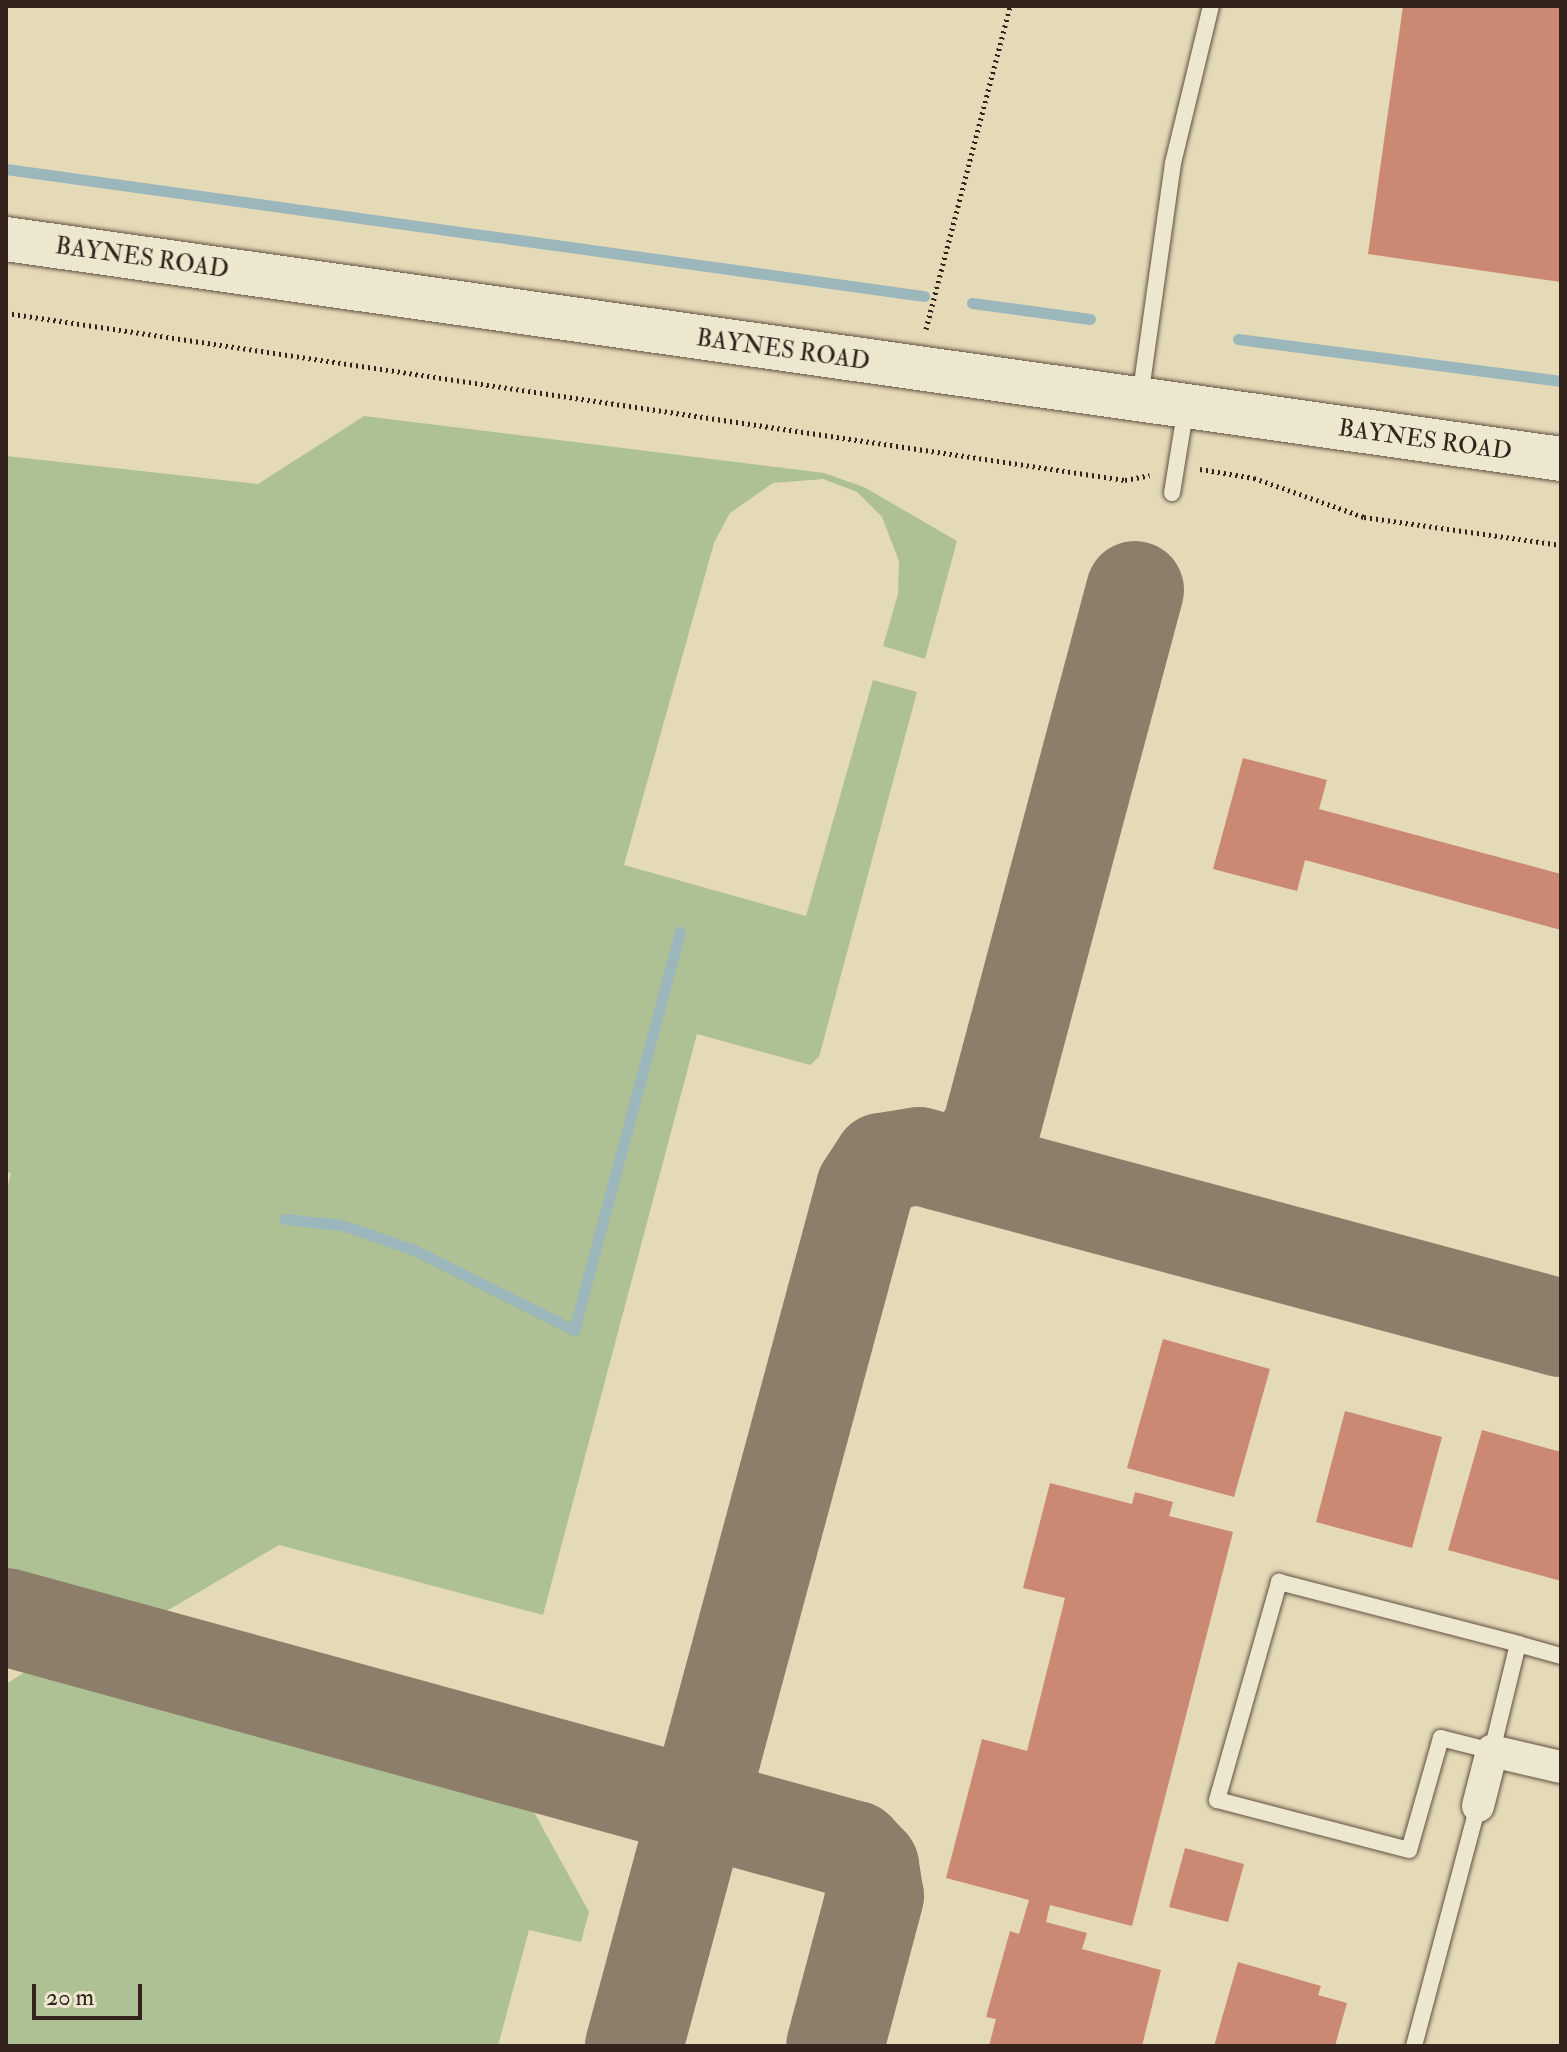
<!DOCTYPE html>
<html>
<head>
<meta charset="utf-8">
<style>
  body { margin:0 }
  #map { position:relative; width:1567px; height:2052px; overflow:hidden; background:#e5dab7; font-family:"IM FELL Double Pica",serif }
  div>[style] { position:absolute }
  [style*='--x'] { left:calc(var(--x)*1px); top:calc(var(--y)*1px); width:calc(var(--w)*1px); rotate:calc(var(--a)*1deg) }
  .green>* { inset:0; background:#aec194 }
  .stream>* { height:11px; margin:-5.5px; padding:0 5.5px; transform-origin:5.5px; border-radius:5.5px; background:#9cb7bb }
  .taxiway>* { height:98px; margin:-49px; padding:0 49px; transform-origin:49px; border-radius:49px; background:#8c7e6a }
  .building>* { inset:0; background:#cb8973 }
  .path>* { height:5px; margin-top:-2.5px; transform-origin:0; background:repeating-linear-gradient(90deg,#33231c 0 2px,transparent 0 6px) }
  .roads { filter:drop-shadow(0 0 2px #605143) drop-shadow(0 0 2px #605143) }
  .lane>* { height:16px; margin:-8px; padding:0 8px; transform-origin:8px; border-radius:8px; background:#eee7d0 }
  .street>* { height:32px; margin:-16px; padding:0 16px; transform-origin:16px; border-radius:16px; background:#eee7d0 }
  .secondary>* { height:44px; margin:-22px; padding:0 22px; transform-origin:22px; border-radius:22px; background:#eee7d0 }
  span { translate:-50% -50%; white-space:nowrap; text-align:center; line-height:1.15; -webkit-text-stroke:6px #eee7d0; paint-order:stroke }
  .street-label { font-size:24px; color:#33231c }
  .frame { position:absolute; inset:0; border:8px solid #33231c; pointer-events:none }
  .scale { position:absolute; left:32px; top:1984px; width:110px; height:36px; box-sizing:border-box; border:4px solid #33231c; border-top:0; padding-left:10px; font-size:24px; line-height:28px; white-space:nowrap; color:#33231c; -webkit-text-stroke:6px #eee7d0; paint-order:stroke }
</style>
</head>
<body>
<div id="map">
  <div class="green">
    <div style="clip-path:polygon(364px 416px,824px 473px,864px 487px,957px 541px,925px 659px,883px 646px,898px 594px,899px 561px,882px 517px,857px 492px,823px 479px,773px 483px,730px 513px,714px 543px,624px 865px,806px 916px,873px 680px,917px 692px,819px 1057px,810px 1065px,697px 1034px,543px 1615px,279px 1545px,153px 1619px,6px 1579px,6px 1194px,11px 1173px,6px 1172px,6px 456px,258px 484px)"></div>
    <div style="clip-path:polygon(30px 1669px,529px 1803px,589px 1912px,581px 1942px,529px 1930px,498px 2046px,6px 2046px,6px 1684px)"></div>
  </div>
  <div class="stream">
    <div style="--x:6;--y:169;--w:927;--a:7.88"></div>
    <div style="--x:972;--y:303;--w:119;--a:7.7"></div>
    <div style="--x:1238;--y:339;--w:326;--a:7.4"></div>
    <div style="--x:285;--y:1219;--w:57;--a:6"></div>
    <div style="--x:342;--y:1225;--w:76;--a:19.1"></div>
    <div style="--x:414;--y:1250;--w:179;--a:26.6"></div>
    <div style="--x:574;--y:1330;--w:412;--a:-75.1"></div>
  </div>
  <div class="taxiway">
    <div style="--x:942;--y:1162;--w:28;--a:-10"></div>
    <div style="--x:970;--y:1157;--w:31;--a:-50"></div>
    <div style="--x:990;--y:1133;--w:562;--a:-75.05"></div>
    <div style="--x:6;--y:1617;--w:880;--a:15.35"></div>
    <div style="--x:855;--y:1850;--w:22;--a:47"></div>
    <div style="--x:870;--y:1866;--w:30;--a:81"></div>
    <div style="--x:875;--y:1896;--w:155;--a:104.9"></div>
    <div style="--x:634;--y:2046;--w:889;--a:-74.93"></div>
    <div style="--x:865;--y:1188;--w:31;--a:-57"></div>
    <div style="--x:882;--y:1162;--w:37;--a:-9"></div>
    <div style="--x:919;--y:1156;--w:665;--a:15"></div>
  </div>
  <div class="building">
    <div style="clip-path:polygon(1403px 6px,1561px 6px,1561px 282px,1368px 254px)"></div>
    <div style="clip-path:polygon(1243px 758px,1327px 780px,1319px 809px,1561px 874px,1561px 930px,1305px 860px,1297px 891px,1213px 869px)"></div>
    <div style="clip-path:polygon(1163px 1339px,1270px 1369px,1234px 1497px,1127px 1468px)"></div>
    <div style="clip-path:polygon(1345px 1411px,1442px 1437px,1412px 1548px,1316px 1522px)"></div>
    <div style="clip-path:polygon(1482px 1430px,1561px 1452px,1561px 1581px,1448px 1550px)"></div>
    <div style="clip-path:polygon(1050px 1483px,1132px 1504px,1135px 1492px,1173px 1502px,1169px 1516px,1233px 1532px,1132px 1926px,1050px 1905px,1046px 1922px,1087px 1933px,1082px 1949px,1161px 1970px,1142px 2046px,989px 2046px,996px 2019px,986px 2017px,1010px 1931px,1019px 1934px,1029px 1900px,946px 1878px,982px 1739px,1027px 1751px,1065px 1598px,1023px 1588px)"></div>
    <div style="clip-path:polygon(1185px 1848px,1244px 1864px,1228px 1922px,1169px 1907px)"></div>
    <div style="clip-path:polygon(1238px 1962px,1321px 1986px,1318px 1995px,1347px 2003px,1335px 2046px,1214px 2046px)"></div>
  </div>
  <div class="path">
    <div style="--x:6;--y:313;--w:1131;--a:8.49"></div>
    <div style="--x:1125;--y:480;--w:25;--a:-11"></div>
    <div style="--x:926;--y:329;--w:334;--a:-75.4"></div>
    <div style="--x:1200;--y:469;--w:55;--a:9.5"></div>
    <div style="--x:1254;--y:478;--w:117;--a:19.5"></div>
    <div style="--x:1364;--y:517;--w:199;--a:8.1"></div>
  </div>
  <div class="roads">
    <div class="lane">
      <div style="--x:1140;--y:398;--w:237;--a:-82"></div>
      <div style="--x:1173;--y:163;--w:162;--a:-76.4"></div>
      <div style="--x:1172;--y:493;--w:87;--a:-80.8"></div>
      <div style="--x:1279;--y:1582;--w:247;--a:14.5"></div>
      <div style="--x:1518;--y:1644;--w:110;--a:103.7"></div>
      <div style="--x:1492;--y:1751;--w:53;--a:-165.7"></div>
      <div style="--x:1441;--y:1738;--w:116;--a:105.9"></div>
      <div style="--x:1409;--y:1850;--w:198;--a:-165.4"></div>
      <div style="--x:1217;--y:1800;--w:227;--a:-74.1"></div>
      <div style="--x:1518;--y:1644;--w:45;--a:15.6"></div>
      <div style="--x:1414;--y:2046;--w:248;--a:-75.1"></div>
    </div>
    <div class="street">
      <div style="--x:1478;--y:1806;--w:57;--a:-75.7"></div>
      <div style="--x:1492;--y:1751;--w:71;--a:13.1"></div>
    </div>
    <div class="secondary">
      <div style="--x:6;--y:239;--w:1570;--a:8.05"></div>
    </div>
  </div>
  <div class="street-label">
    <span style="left:142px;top:258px;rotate:8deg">BAYNES ROAD</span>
    <span style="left:783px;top:350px;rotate:8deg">BAYNES ROAD</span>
    <span style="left:1425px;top:440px;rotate:8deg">BAYNES ROAD</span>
  </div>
  <div class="frame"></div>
  <div class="scale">20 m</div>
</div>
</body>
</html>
